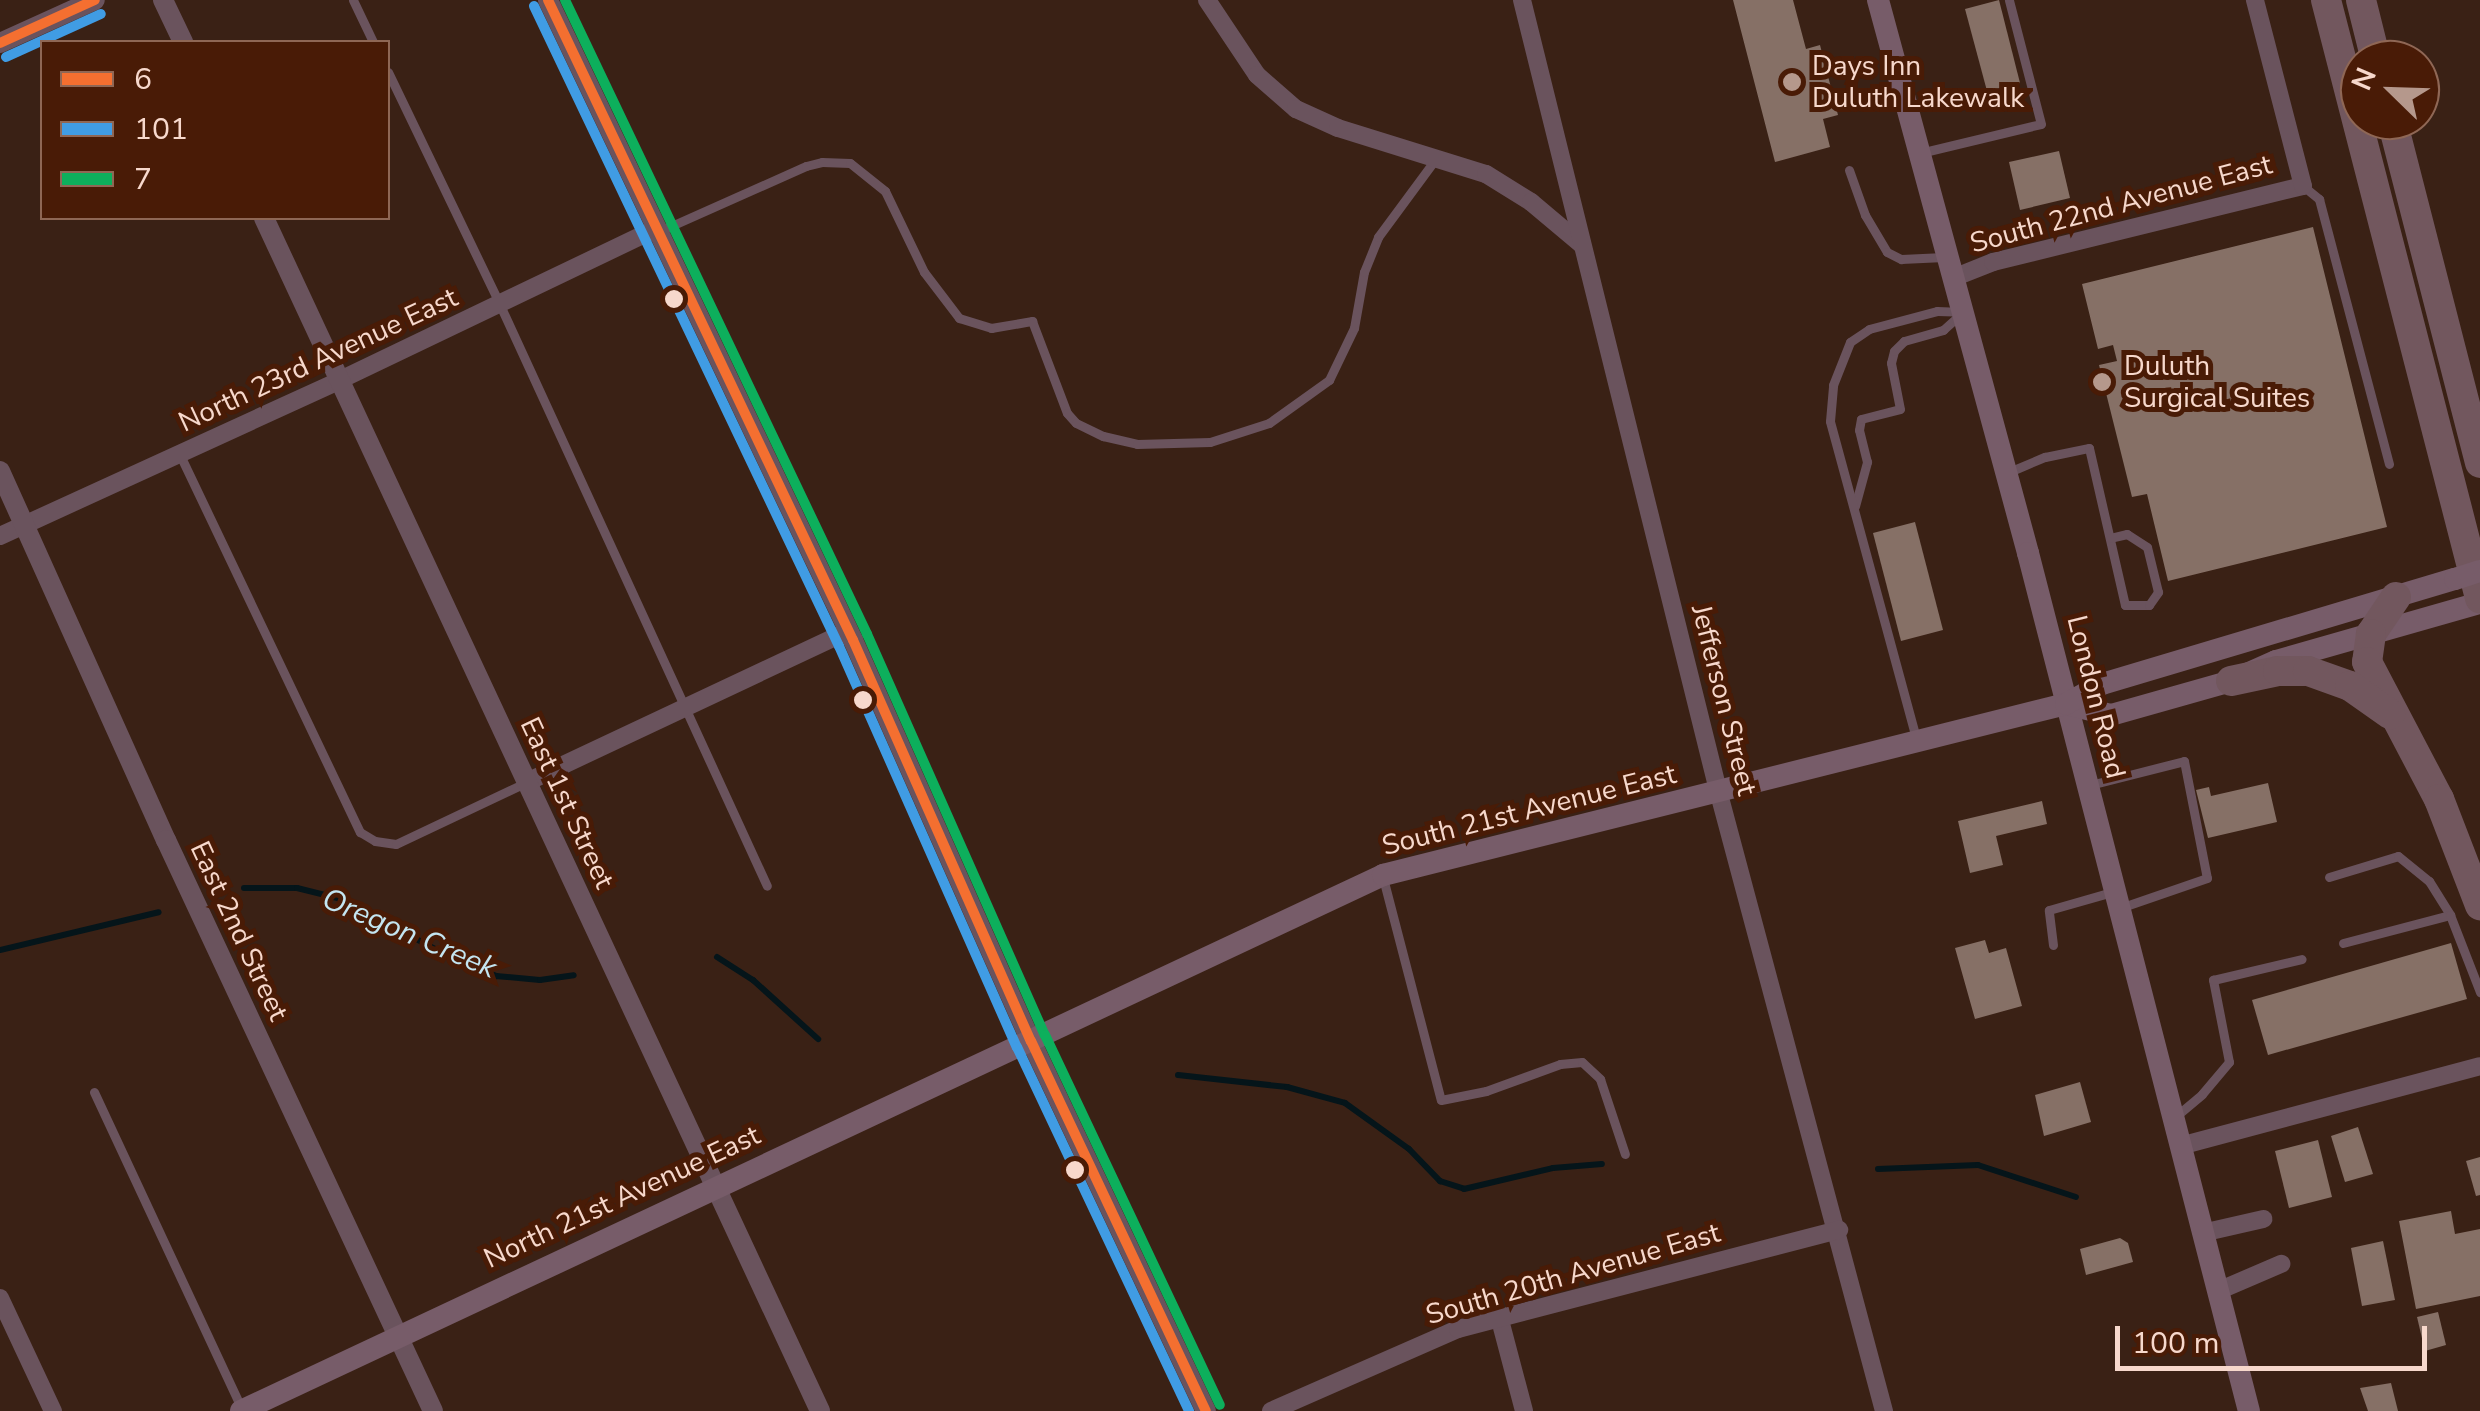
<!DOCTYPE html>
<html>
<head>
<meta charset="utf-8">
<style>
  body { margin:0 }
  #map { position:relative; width:2480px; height:1411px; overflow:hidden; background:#3a2115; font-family:"Nunito Sans",sans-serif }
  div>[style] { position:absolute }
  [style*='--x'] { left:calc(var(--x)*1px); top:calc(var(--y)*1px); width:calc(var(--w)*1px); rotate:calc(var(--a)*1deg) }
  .stream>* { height:6px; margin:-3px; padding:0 3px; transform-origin:3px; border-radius:3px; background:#05151a }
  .building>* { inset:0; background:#867066 }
  .service>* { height:9px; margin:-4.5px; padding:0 4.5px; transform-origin:4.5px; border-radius:4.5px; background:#6a535d }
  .minor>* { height:18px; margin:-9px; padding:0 9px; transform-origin:9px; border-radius:9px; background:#6a535d }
  .tertiary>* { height:20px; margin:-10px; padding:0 10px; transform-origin:10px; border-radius:10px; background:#6a535d }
  .secondary>* { height:22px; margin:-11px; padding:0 11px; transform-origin:11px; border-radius:11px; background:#775c69 }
  .motorway>* { height:30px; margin:-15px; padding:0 15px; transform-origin:15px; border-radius:15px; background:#72575e }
  .secondary-bridge>* { height:22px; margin:-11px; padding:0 11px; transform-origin:11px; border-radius:11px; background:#775c69 }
  .bus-1>* { height:10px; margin:-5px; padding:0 5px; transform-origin:5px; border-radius:5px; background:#f46f30 }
  .bus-2>* { height:10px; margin:-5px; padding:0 5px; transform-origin:5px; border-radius:5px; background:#409ce4 }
  .bus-3>* { height:10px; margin:-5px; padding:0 5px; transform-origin:5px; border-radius:5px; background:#0daf5c }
  .dots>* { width:28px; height:28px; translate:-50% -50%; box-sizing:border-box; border:5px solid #491b06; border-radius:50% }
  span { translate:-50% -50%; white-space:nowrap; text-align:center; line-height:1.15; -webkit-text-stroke:10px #491b06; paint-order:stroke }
  .poi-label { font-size:28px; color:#f7d8cc }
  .left { translate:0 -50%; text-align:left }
  .street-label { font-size:28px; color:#f7d8cc }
  .water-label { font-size:30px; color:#c4e5f1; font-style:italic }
  .legend { position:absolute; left:40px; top:40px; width:350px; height:180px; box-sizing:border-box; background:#491b06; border:2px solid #8f6755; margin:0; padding:12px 18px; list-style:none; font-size:30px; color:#f7d8cc }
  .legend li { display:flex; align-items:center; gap:20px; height:50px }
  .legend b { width:50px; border:2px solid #8f6755 }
  .north { position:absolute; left:2340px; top:40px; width:100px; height:100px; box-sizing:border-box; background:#491b06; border:2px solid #8f6755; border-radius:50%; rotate:293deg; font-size:28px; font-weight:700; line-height:40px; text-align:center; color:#f7d8cc }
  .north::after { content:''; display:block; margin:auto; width:35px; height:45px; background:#b5988c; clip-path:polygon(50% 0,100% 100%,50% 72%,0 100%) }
  .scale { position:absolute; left:2115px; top:1326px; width:312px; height:45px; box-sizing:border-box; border:5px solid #f7d8cc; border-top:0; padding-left:12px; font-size:30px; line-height:35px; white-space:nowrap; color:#f7d8cc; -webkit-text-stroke:8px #491b06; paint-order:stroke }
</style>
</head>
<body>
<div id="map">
  <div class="stream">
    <div style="--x:244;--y:888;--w:53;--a:0"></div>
    <div style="--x:297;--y:888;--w:45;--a:14"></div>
    <div style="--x:341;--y:899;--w:126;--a:28"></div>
    <div style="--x:452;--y:958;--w:48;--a:22.2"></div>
    <div style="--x:496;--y:976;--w:44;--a:5.2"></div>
    <div style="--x:540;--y:980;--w:34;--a:-8"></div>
    <div style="--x:0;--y:950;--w:163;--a:-13.4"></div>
    <div style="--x:717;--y:957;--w:43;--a:32.6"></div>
    <div style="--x:753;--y:980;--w:88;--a:42.2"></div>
    <div style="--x:1178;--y:1075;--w:110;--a:6.3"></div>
    <div style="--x:1287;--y:1087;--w:60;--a:15.4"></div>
    <div style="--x:1345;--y:1103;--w:79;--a:35.7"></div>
    <div style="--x:1409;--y:1149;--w:45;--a:45.9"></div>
    <div style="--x:1440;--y:1181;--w:25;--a:18"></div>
    <div style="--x:1464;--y:1189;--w:91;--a:-13.3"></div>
    <div style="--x:1553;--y:1168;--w:49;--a:-4.7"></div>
    <div style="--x:1878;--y:1169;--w:100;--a:-2.3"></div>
    <div style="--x:1978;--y:1165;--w:103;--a:18.1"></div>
  </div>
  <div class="building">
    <div style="clip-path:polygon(1733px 0,1793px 0,1806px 49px,1820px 45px,1838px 115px,1823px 119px,1830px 147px,1775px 162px)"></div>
    <div style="clip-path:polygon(1999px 0,2020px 83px,1987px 91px,1965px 9px)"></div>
    <div style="clip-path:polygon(2059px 151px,2070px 198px,2020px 210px,2009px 162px)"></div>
    <div style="clip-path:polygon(2313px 227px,2387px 527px,2168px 581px,2147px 494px,2132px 497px,2099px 365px,2117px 361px,2113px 345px,2098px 349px,2082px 284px)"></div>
    <div style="clip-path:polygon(1915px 522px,1943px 630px,1901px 641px,1873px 533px)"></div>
    <div style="clip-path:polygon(2268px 783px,2277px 822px,2208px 838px,2196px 790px,2209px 787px,2211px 796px)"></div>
    <div style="clip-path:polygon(2042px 801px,2047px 824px,1996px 836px,2003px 865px,1970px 873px,1958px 821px)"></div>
    <div style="clip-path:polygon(1985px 940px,1989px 953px,2006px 948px,2022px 1006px,1975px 1019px,1955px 948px)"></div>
    <div style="clip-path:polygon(2451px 943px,2467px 999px,2268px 1055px,2252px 1000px)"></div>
    <div style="clip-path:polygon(2080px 1082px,2091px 1122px,2044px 1136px,2035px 1095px)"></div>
    <div style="clip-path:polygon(2358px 1127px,2373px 1174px,2345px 1182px,2331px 1136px)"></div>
    <div style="clip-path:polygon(2318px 1140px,2332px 1197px,2289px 1208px,2275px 1151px)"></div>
    <div style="clip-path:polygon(2480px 1157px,2480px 1195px,2476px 1196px,2466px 1161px)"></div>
    <div style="clip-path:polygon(2451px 1211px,2455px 1234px,2480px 1229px,2480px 1296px,2416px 1309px,2399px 1221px)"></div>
    <div style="clip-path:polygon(2120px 1238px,2128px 1243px,2133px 1262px,2086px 1275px,2080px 1249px)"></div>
    <div style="clip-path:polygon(2383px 1241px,2395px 1300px,2362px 1306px,2351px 1248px)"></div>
    <div style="clip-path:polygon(2438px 1312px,2446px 1345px,2425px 1351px,2417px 1317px)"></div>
    <div style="clip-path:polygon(2391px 1383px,2398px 1411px,2368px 1411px,2360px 1388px)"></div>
  </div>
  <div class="service">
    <div style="--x:353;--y:0;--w:47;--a:64.5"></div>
    <div style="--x:388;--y:72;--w:259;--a:64.3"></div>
    <div style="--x:500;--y:305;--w:639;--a:65.32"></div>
    <div style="--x:1920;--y:153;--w:124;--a:-13.5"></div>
    <div style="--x:2041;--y:124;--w:128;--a:-104.5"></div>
    <div style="--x:1849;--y:170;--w:48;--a:70.4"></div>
    <div style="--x:1865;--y:215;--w:43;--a:59.3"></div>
    <div style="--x:1887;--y:252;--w:16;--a:27"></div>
    <div style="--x:1901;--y:259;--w:43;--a:-2.7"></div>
    <div style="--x:2303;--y:186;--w:21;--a:39"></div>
    <div style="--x:2319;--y:199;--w:274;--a:75.2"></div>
    <div style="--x:660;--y:231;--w:160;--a:-24"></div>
    <div style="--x:806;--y:166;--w:16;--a:-14"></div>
    <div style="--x:822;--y:162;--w:28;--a:2"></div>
    <div style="--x:850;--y:163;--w:45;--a:38.7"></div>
    <div style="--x:885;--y:191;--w:90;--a:64.3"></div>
    <div style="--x:924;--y:272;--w:58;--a:52.7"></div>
    <div style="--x:959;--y:318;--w:34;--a:17"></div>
    <div style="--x:991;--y:328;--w:42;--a:-9.7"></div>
    <div style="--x:1032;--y:321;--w:98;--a:69.2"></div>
    <div style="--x:1067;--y:413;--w:13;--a:48"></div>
    <div style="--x:1076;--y:423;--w:30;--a:26"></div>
    <div style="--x:1103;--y:436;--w:35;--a:13"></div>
    <div style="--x:1137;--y:444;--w:73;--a:-1.6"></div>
    <div style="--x:1210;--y:442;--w:62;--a:-17.9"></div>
    <div style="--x:1269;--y:423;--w:74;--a:-35.6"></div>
    <div style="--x:1329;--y:380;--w:58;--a:-64.3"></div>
    <div style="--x:1354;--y:328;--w:57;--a:-79.9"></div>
    <div style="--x:1364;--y:272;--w:38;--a:-68"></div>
    <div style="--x:1378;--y:237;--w:99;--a:-53.6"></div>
    <div style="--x:180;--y:455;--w:418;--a:64.5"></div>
    <div style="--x:360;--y:832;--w:17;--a:31"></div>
    <div style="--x:375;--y:841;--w:21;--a:8"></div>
    <div style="--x:396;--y:844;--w:145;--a:-25.3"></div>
    <div style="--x:2009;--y:472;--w:39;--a:-23"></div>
    <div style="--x:2045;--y:457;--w:45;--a:-11.6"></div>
    <div style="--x:2089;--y:448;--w:161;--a:77.1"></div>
    <div style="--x:2125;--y:605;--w:24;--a:0"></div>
    <div style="--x:2149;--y:605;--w:16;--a:-55"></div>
    <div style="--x:2158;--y:592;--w:46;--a:-103.7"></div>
    <div style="--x:2147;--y:547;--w:24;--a:-147"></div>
    <div style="--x:2127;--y:534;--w:17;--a:167"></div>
    <div style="--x:1855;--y:506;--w:46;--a:-74.7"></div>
    <div style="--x:1867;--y:462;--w:33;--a:-104"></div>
    <div style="--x:1859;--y:430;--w:11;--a:-80"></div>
    <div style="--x:1861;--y:419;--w:40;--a:-14.4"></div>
    <div style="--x:1900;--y:409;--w:47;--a:-101.1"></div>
    <div style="--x:1891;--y:363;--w:12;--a:-76"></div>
    <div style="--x:1894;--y:351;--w:14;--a:-45"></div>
    <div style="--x:1904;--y:341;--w:41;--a:-15.8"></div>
    <div style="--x:1943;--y:330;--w:25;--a:-42"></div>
    <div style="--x:1916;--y:738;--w:328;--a:-105.2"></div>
    <div style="--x:1830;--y:421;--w:36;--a:-85"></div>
    <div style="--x:1833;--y:385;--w:46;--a:-68.4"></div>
    <div style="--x:1850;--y:342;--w:23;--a:-34"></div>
    <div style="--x:1869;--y:329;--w:70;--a:-14.8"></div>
    <div style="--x:1937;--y:311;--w:25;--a:2"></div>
    <div style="--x:2090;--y:785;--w:97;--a:-14.3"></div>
    <div style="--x:2184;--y:761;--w:119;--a:78.9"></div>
    <div style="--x:2207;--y:878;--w:89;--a:161"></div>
    <div style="--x:2329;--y:877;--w:72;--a:-16.9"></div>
    <div style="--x:2398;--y:856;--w:40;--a:39"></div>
    <div style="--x:2429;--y:881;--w:40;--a:58"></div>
    <div style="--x:1383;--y:878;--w:229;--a:75.4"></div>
    <div style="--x:1441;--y:1100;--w:46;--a:-11.3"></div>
    <div style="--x:1486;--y:1091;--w:79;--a:-20"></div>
    <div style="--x:1560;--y:1064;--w:22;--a:-5"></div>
    <div style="--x:1582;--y:1062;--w:25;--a:43"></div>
    <div style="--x:1600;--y:1079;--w:79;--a:71.6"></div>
    <div style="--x:2343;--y:943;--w:111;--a:-14.7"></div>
    <div style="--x:2450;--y:915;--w:83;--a:68.7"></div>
    <div style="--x:2053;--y:945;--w:35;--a:-97"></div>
    <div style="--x:2049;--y:910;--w:66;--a:-15.9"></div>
    <div style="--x:94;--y:1092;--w:348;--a:65"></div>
    <div style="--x:2175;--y:1117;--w:35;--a:-40"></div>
    <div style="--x:2202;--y:1094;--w:42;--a:-49.8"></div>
    <div style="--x:2229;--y:1062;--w:84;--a:-101"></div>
    <div style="--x:2213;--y:980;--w:91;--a:-13.3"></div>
  </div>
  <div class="minor">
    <div style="--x:1207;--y:0;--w:90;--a:56.3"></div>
    <div style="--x:1257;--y:75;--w:52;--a:41.1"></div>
    <div style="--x:1296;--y:109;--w:46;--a:24.3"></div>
    <div style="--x:1338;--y:128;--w:155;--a:17.3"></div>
    <div style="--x:1486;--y:174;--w:53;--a:31.9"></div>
    <div style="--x:1531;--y:202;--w:65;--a:40"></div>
    <div style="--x:1522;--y:0;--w:818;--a:76.07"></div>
    <div style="--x:1719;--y:794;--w:639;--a:75.03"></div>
    <div style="--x:1953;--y:278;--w:43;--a:-21.8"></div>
    <div style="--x:1993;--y:262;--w:319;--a:-13.8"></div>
    <div style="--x:2303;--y:186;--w:192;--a:-104.5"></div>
    <div style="--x:0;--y:536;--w:374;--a:-24.6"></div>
    <div style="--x:340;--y:380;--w:352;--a:-25.6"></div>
    <div style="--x:527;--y:782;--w:355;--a:-25.2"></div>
    <div style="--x:2180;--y:1146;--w:310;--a:-14.9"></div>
    <div style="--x:2202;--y:1233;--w:63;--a:-12.9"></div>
    <div style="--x:2218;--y:1291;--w:69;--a:-23.2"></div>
    <div style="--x:0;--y:1298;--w:125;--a:64.9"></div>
    <div style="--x:1500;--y:1320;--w:94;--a:75.2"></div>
    <div style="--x:1271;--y:1411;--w:204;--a:-23.7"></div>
    <div style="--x:1458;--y:1329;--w:394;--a:-14.6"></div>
  </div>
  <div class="tertiary">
    <div style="--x:163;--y:0;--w:47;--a:64.5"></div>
    <div style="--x:548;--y:0;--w:709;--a:64.52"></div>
    <div style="--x:853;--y:640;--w:439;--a:66.1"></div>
    <div style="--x:1031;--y:1041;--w:409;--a:64.7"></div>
    <div style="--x:0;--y:43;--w:104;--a:-24.4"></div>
    <div style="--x:264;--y:218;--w:1316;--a:65.01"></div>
    <div style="--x:0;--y:471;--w:405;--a:65.8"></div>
    <div style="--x:166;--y:840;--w:630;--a:64.94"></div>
  </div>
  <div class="secondary">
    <div style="--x:1878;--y:0;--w:573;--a:74.82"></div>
    <div style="--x:2028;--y:553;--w:886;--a:75.56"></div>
    <div style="--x:2066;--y:704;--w:46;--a:13.7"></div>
    <div style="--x:2111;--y:715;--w:125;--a:-15.8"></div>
    <div style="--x:2231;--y:681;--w:49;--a:-24"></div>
    <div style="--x:2276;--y:661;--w:212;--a:-15.9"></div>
    <div style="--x:241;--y:1411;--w:1262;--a:-25.14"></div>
    <div style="--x:1383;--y:875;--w:704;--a:-14.06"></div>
    <div style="--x:2066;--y:704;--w:41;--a:-29.1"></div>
    <div style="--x:2102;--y:684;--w:368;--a:-16.6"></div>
  </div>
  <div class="motorway">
    <div style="--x:2326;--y:0;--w:618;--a:75.56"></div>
    <div style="--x:2361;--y:0;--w:62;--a:76"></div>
    <div style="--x:2392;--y:120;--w:354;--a:75.6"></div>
    <div style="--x:2396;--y:597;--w:45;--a:124"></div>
    <div style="--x:2371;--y:634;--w:28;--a:98"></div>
    <div style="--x:2367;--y:662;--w:155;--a:62.3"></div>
    <div style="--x:2439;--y:799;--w:114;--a:68.9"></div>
    <div style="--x:2231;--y:681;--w:48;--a:-12"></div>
    <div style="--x:2278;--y:671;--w:30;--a:0"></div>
    <div style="--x:2308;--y:671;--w:45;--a:19.7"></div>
    <div style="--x:2350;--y:686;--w:49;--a:35"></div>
  </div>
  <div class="secondary-bridge">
    <div style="--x:2455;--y:579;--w:26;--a:-18"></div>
  </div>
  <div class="bus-1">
    <div style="--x:548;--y:0;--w:709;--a:64.52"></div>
    <div style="--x:853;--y:640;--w:439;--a:66.1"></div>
    <div style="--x:1031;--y:1041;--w:409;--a:64.7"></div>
    <div style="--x:0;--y:43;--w:104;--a:-24.4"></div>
  </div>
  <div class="bus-2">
    <div style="--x:534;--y:6;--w:709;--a:64.52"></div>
    <div style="--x:839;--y:646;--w:439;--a:66.1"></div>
    <div style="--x:1017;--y:1047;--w:403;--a:64.7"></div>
    <div style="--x:6;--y:57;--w:104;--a:-24.4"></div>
  </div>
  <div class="bus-3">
    <div style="--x:565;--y:0;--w:702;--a:64.53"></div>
    <div style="--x:867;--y:634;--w:439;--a:66.1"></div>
    <div style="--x:1045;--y:1035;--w:409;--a:64.7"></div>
  </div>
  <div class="dots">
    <div style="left:1792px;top:82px;background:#b5988c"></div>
    <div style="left:674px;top:299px;background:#f7d8cc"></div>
    <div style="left:2102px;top:382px;background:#b5988c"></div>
    <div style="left:863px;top:700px;background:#f7d8cc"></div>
    <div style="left:1075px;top:1170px;background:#f7d8cc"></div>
  </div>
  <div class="poi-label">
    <span class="left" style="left:1812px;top:82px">Days Inn<br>Duluth Lakewalk</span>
    <span class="left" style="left:2124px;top:382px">Duluth<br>Surgical Suites</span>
  </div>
  <div class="street-label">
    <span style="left:2121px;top:204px;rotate:-15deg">South 22nd Avenue East</span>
    <span style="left:318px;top:360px;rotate:-25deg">North 23rd Avenue East</span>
    <span style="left:2096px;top:697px;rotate:76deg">London Road</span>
    <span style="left:1724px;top:700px;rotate:76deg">Jefferson Street</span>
    <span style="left:567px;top:803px;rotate:65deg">East 1st Street</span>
    <span style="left:1529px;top:810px;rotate:-14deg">South 21st Avenue East</span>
    <span style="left:239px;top:931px;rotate:65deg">East 2nd Street</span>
    <span style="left:622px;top:1197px;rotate:-25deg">North 21st Avenue East</span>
    <span style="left:1573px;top:1274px;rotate:-16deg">South 20th Avenue East</span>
  </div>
  <div class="water-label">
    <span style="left:409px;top:934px;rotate:23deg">Oregon Creek</span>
  </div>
  <ul class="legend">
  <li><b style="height:12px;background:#f46f30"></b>6</li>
  <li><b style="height:12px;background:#409ce4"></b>101</li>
  <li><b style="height:12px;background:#0daf5c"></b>7</li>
  </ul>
  <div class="north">N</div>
  <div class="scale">100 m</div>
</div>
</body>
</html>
